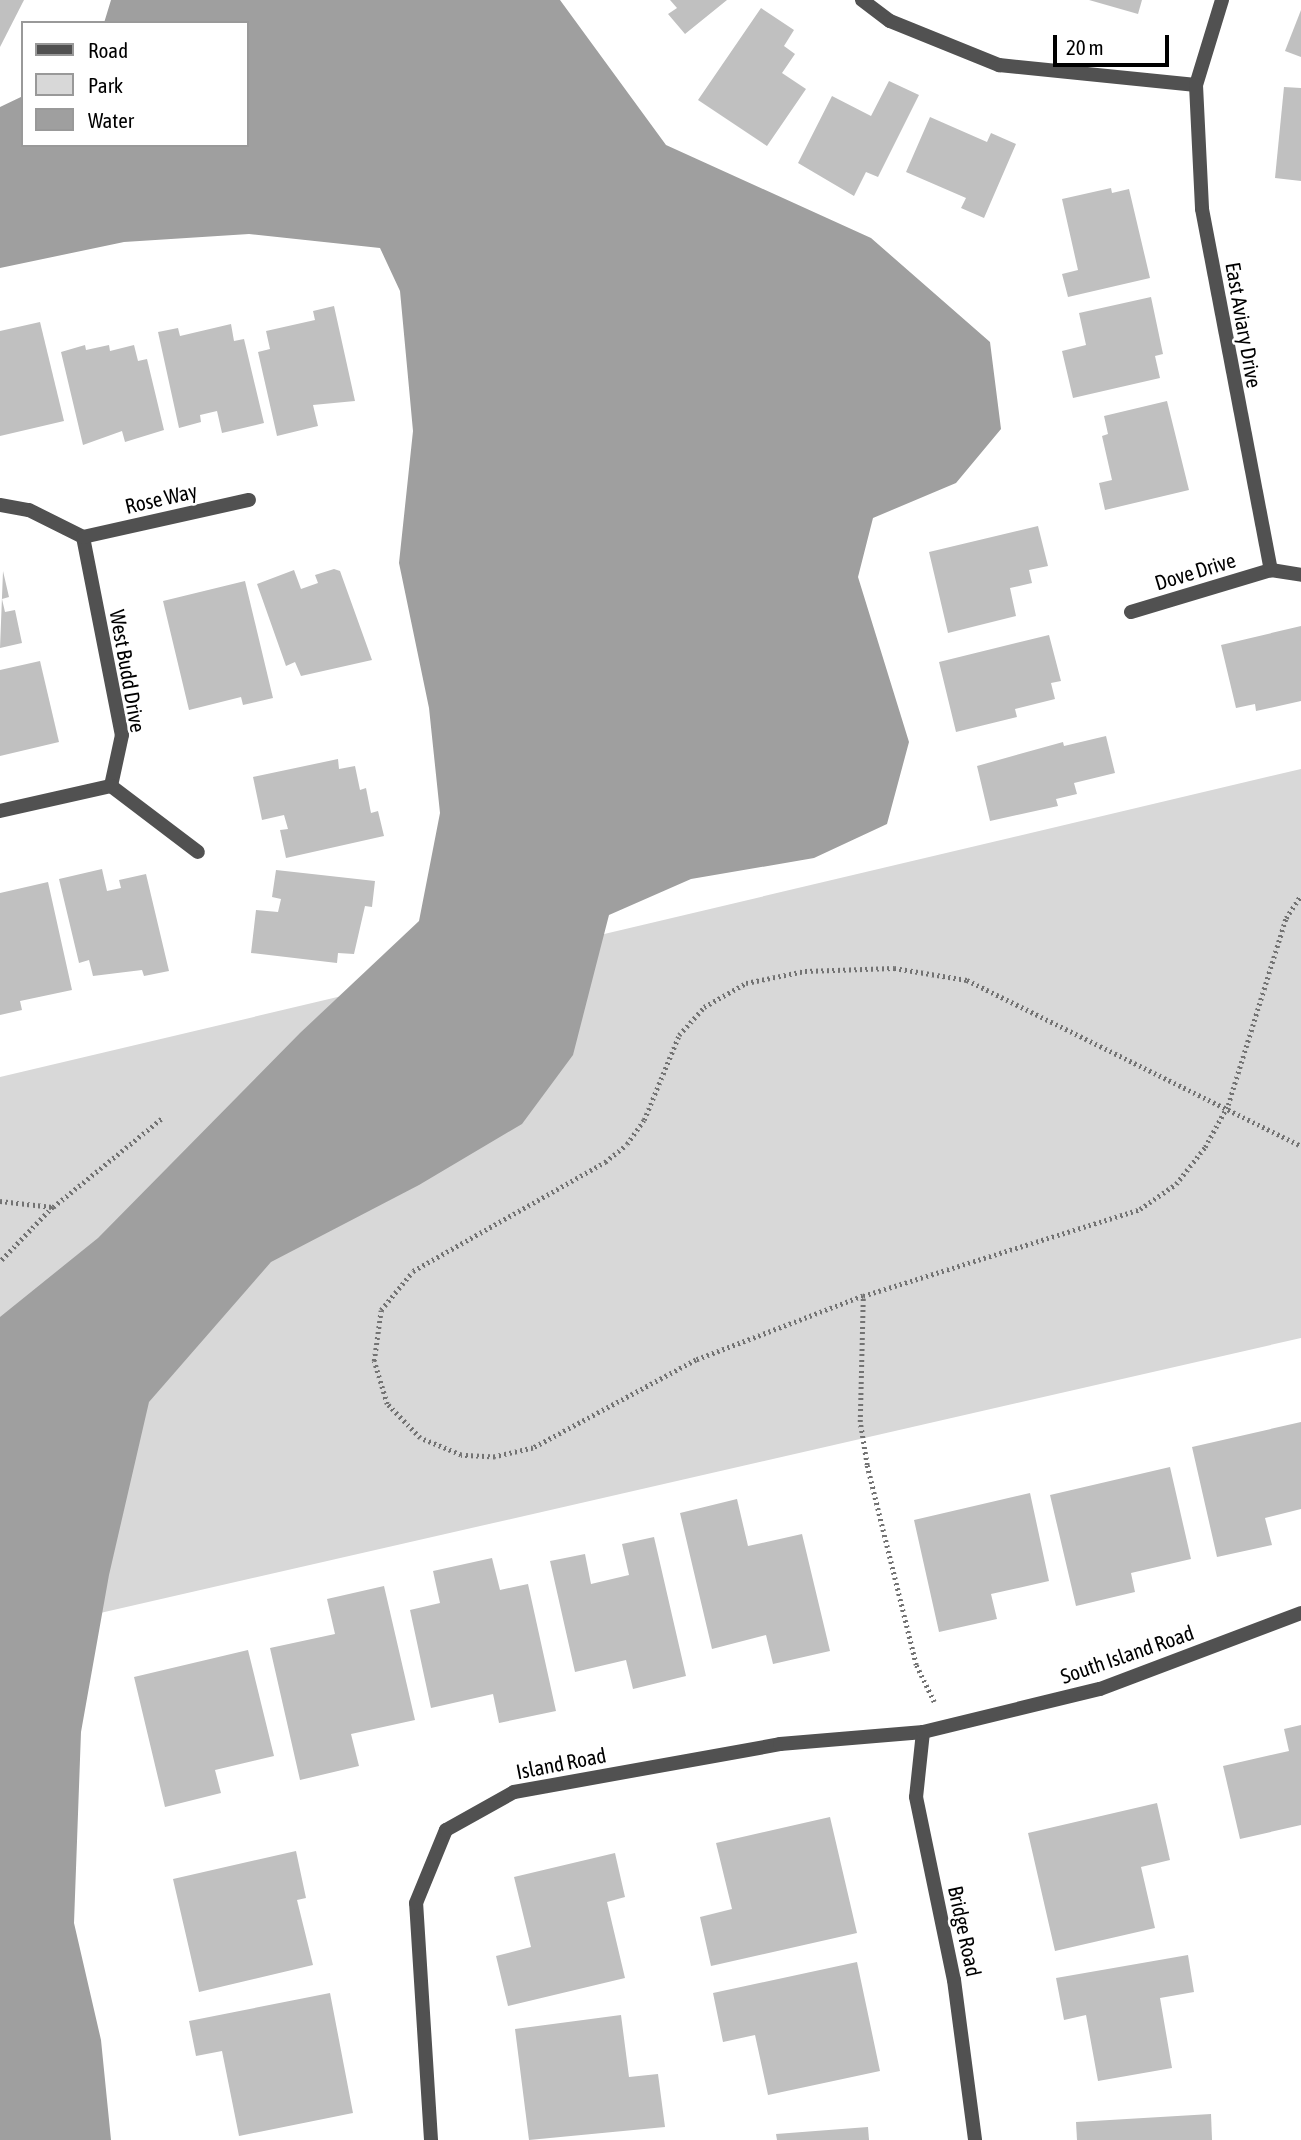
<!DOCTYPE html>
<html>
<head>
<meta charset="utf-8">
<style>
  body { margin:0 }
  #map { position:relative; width:1301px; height:2140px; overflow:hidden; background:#fff; font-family:"Asap Condensed",sans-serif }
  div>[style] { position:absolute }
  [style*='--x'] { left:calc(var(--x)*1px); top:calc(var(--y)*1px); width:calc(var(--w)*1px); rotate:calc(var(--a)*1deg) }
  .green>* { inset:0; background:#d8d8d8 }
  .water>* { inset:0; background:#9f9f9f }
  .building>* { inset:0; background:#c0c0c0 }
  .path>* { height:4.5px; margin-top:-2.25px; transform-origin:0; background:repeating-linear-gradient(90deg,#737373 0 2px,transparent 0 5.5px) }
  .street>* { height:14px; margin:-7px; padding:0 7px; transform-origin:7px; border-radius:7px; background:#515151 }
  span { translate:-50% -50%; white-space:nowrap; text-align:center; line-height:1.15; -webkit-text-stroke:5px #fff; paint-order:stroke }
  .street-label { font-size:21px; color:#000 }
  .legend { position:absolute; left:21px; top:21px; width:228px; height:126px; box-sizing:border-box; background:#fff; border:2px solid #999; margin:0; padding:9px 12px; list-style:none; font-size:21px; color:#000 }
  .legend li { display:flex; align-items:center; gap:14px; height:35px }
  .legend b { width:35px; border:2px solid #999 }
  .scale { position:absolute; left:1053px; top:35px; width:116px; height:32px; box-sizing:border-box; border:4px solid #000; border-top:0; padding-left:9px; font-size:21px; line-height:24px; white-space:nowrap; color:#000; -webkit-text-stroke:5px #fff; paint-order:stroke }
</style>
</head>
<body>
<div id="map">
  <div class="green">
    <div style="clip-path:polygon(1301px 769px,1301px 1338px,0 1636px,0 1077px)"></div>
  </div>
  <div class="water">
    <div style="clip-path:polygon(111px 0,560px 0,666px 145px,871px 238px,990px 342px,1001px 429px,956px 483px,873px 518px,858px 577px,909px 742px,887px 824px,814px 858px,691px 879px,609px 915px,573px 1055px,522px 1124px,419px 1185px,271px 1262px,149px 1402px,109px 1575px,81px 1732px,74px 1923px,101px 2040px,111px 2140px,0 2140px,0 1317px,98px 1238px,300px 1033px,419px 921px,440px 813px,429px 708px,399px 563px,413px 431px,400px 291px,380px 248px,249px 234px,124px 242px,0 268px,0 107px,23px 96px,23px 145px,247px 145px,247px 23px,104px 23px)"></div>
  </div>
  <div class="building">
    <div style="clip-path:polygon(0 0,24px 0,0 47px)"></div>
    <div style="clip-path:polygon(670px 0,727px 0,685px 34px,668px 14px,677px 8px)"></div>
    <div style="clip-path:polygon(1089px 0,1142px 0,1138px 14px)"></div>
    <div style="clip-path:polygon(761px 8px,794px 30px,784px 46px,795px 54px,782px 73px,806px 89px,767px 146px,698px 100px)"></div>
    <div style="clip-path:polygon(1301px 10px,1301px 57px,1285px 51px)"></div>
    <div style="clip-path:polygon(889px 81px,919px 95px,878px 177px,866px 172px,854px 196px,798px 163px,832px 96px,871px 116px)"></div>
    <div style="clip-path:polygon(1284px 87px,1301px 88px,1301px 181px,1275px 178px)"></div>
    <div style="clip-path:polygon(930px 117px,987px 142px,991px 133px,1016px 144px,984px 218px,961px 208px,966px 198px,906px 172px)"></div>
    <div style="clip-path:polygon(1111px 188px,1112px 193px,1129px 189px,1150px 278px,1068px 297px,1062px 274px,1078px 270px,1062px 199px)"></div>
    <div style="clip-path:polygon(1151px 297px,1163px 354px,1155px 356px,1160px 378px,1073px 398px,1062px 351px,1086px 345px,1079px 313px)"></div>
    <div style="clip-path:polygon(334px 306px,355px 401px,313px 405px,318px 426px,277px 436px,258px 352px,270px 349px,266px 331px,315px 320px,313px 311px)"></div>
    <div style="clip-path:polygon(40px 322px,64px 421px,0 436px,0 331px)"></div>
    <div style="clip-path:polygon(231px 324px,234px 341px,244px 339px,264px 423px,222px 433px,217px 411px,200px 415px,201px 422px,179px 428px,158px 332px,178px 328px,180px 336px)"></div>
    <div style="clip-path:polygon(85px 345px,86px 350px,109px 345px,110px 351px,134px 345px,138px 361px,147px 359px,164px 430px,125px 442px,122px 431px,83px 445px,61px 352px)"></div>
    <div style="clip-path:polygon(1167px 401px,1189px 490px,1105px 510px,1099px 483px,1112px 480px,1102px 436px,1108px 434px,1104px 416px)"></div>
    <div style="clip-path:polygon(1038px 526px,1048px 566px,1029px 570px,1032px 583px,1010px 588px,1016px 616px,948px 633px,929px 552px)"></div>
    <div style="clip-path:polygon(334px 569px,340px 571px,372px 660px,301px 676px,295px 662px,286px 666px,257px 584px,294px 570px,301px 589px,318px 583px,315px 575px)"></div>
    <div style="clip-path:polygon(3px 571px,9px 597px,2px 599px,5px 612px,15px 610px,22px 643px,0 648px)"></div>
    <div style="clip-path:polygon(245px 581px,273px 698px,243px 705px,241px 697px,189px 710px,163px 601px)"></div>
    <div style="clip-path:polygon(1301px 626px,1301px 701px,1256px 711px,1255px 704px,1236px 708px,1221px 645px)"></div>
    <div style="clip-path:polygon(1049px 635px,1061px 681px,1051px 683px,1055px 699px,1015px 709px,1017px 717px,956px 732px,939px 662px)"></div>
    <div style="clip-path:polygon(40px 661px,59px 742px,0 756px,0 670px)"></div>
    <div style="clip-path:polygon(1106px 736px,1115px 773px,1074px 783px,1077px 794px,1056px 799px,1058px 806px,990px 821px,977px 766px,1063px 742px,1064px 746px)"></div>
    <div style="clip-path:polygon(338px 759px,339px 769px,355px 766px,360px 790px,366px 788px,371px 813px,378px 811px,384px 836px,286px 858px,280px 830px,288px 829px,284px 815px,262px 820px,253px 777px)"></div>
    <div style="clip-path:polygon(102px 869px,107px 891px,121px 888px,119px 880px,146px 874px,169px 971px,144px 976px,142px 970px,93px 976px,89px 960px,79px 963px,59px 879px)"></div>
    <div style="clip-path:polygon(276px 870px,375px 881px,372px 907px,365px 906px,354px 954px,338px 953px,337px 963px,251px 953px,256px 910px,278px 912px,281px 899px,272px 897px)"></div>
    <div style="clip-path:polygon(48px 882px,72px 990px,20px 1001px,22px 1010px,0 1015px,0 893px)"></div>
    <div style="clip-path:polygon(1301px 1422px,1301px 1509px,1265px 1518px,1272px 1545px,1217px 1557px,1192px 1447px)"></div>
    <div style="clip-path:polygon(1170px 1467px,1191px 1559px,1131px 1573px,1135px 1592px,1076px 1606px,1050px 1495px)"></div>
    <div style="clip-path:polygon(1030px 1493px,1049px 1581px,991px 1594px,997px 1619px,939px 1632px,914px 1520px)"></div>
    <div style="clip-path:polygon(737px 1499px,748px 1546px,802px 1534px,830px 1651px,773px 1664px,766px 1635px,712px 1649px,680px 1513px)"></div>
    <div style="clip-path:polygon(654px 1537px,686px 1676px,633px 1689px,626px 1660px,575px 1672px,550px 1561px,585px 1554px,591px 1584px,629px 1575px,622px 1544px)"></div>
    <div style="clip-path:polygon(492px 1558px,500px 1590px,528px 1584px,556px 1711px,499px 1723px,493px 1694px,431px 1708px,410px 1610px,440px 1603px,433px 1571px)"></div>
    <div style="clip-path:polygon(384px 1586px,415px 1720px,351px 1734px,359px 1766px,300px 1780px,270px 1648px,335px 1634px,327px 1599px)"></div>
    <div style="clip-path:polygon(248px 1650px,274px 1756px,215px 1770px,221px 1793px,165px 1807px,134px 1677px)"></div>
    <div style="clip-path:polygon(1301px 1725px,1301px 1825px,1240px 1839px,1223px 1766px,1289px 1751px,1284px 1729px)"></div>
    <div style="clip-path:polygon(1157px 1803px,1170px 1860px,1141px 1867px,1155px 1928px,1055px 1951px,1028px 1833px)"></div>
    <div style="clip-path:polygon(830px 1817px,857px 1933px,711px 1966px,700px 1917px,732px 1909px,716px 1843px)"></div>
    <div style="clip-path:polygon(296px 1851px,306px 1898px,297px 1900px,313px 1965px,199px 1992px,173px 1879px)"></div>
    <div style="clip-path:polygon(615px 1853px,625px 1897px,607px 1902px,625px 1978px,508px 2006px,496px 1956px,531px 1947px,514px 1877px)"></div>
    <div style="clip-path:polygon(1188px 1955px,1194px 1992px,1160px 1998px,1172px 2068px,1098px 2081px,1086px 2015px,1064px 2020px,1056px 1978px)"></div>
    <div style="clip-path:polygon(857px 1962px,880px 2071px,768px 2095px,755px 2035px,723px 2042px,713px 1993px)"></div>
    <div style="clip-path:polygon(330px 1993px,353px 2113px,239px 2136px,222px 2051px,196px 2056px,189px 2021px)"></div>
    <div style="clip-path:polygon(621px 2015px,629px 2077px,658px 2074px,665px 2127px,529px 2140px,515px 2029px)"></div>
    <div style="clip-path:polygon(1211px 2114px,1212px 2140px,1077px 2140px,1076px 2122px)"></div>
    <div style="clip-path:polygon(868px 2127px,869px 2140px,777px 2140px,776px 2134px)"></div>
  </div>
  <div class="path">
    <div style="--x:0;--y:1201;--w:53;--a:6.5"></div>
    <div style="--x:53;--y:1207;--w:76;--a:133.9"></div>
    <div style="--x:53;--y:1207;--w:141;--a:-39.2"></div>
    <div style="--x:863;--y:1296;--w:290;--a:-17.4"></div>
    <div style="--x:1140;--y:1209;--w:44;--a:-34.8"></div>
    <div style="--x:1176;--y:1184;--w:47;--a:-51.9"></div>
    <div style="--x:1205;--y:1147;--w:48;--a:-61.3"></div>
    <div style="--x:1228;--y:1105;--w:196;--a:-72.8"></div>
    <div style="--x:1286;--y:918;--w:27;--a:-57"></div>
    <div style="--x:934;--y:1702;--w:41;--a:-115.9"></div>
    <div style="--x:916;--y:1665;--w:206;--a:-103.8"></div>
    <div style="--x:867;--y:1465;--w:44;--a:-99.2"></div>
    <div style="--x:860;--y:1422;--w:126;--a:-88.6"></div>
    <div style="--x:863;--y:1296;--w:179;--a:159"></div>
    <div style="--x:696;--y:1360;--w:185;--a:151.6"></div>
    <div style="--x:533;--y:1448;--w:39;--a:167"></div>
    <div style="--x:495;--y:1457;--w:34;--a:-177"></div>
    <div style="--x:461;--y:1455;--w:44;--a:-157.5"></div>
    <div style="--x:420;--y:1438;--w:47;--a:-134.1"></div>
    <div style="--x:387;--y:1404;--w:45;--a:-106.8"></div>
    <div style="--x:374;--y:1361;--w:51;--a:-82.2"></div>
    <div style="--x:381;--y:1310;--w:50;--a:-50.6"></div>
    <div style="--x:413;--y:1271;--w:221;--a:-29.6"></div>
    <div style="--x:605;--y:1162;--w:28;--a:-39"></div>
    <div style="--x:627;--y:1144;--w:29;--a:-55"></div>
    <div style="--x:644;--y:1120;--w:92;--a:-67.6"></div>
    <div style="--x:679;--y:1035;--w:38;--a:-48"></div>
    <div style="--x:704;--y:1007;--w:48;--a:-29.7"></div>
    <div style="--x:746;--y:983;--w:60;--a:-11.5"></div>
    <div style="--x:805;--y:971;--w:89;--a:-1.9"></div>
    <div style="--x:894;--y:968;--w:74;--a:9.3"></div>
    <div style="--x:967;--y:980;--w:373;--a:26.4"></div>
  </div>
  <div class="street">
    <div style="--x:862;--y:0;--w:35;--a:37"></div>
    <div style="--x:890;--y:21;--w:118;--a:22"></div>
    <div style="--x:999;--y:65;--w:198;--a:5.8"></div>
    <div style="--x:1222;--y:0;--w:89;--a:107"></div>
    <div style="--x:1196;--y:85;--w:124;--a:87.2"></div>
    <div style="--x:1202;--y:209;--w:368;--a:79.2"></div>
    <div style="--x:0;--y:505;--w:29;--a:10"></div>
    <div style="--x:29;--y:510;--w:60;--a:26.6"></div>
    <div style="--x:83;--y:537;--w:202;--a:78.9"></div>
    <div style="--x:122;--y:735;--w:52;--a:102.2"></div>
    <div style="--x:111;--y:786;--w:109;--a:37.2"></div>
    <div style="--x:83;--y:537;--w:170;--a:-12.6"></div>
    <div style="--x:1131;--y:612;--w:146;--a:-16.7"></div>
    <div style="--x:1271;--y:570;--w:30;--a:9"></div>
    <div style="--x:0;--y:811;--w:114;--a:-12.7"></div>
    <div style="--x:923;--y:1732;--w:65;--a:96.1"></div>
    <div style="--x:916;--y:1797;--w:187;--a:78.3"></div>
    <div style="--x:954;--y:1980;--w:161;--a:82.5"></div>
    <div style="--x:431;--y:2140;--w:237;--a:-93.6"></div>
    <div style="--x:416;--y:1903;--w:79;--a:-67.7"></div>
    <div style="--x:446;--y:1830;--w:78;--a:-29.2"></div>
    <div style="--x:514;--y:1792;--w:270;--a:-10.2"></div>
    <div style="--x:780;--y:1744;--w:144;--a:-4.8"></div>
    <div style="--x:923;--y:1732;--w:182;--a:-13.7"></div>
    <div style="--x:1100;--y:1689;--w:215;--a:-20.7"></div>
  </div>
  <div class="street-label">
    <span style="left:1244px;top:325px;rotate:80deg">East Aviary Drive</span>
    <span style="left:161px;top:498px;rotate:-13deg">Rose Way</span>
    <span style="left:1195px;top:571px;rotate:-17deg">Dove Drive</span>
    <span style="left:128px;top:671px;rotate:80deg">West Budd Drive</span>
    <span style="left:1127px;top:1654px;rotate:-19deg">South Island Road</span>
    <span style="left:561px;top:1763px;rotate:-11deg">Island Road</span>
    <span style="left:965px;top:1931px;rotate:78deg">Bridge Road</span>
  </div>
  <ul class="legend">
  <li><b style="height:9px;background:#515151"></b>Road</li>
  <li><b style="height:19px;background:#d8d8d8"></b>Park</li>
  <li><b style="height:19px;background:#9f9f9f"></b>Water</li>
  </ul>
  <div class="scale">20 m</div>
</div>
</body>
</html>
